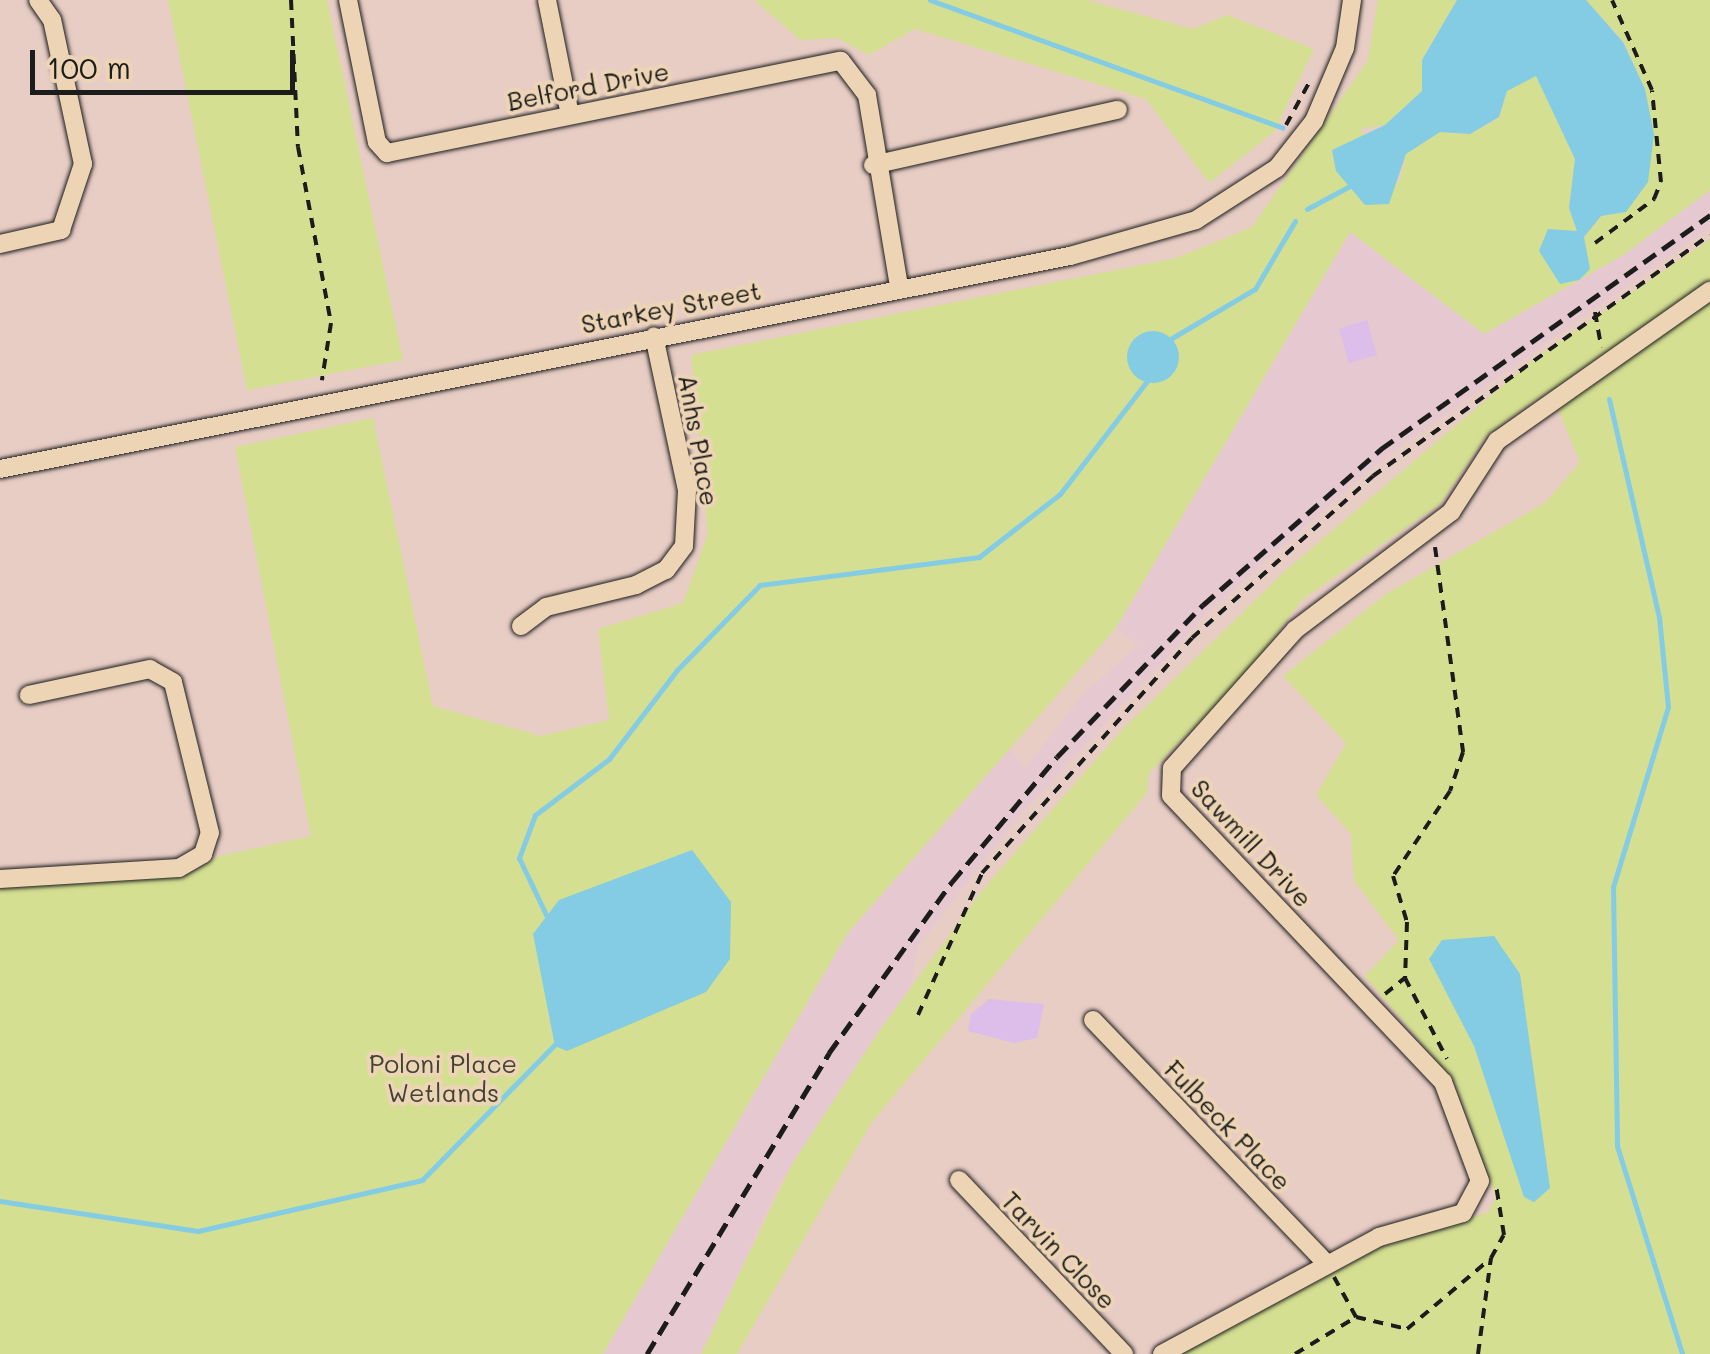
<!DOCTYPE html>
<html>
<head>
<meta charset="utf-8">
<style>
  body { margin:0 }
  #map { position:relative; width:1710px; height:1354px; overflow:hidden; background:#e8cdc5; font-family:Mali,sans-serif }
  div>[style] { position:absolute }
  [style*='--x'] { left:calc(var(--x)*1px); top:calc(var(--y)*1px); width:calc(var(--w)*1px); rotate:calc(var(--a)*1deg) }
  .built>* { inset:0; background:#e5c8d0 }
  .green>* { inset:0; background:#d4df92 }
  .water>* { inset:0; background:#83cce3 }
  .round { border-radius:50% }
  .stream>* { height:5px; margin:-2.5px; padding:0 2.5px; transform-origin:2.5px; border-radius:2.5px; background:#83cce3 }
  .building>* { inset:0; background:#ddbde9 }
  .path>* { height:4px; margin-top:-2px; transform-origin:0; background:repeating-linear-gradient(90deg,#1c1c1c 0 10px,transparent 0 18px) }
  .roads { filter:drop-shadow(0 0 2px #1c1c1c) drop-shadow(0 0 2px #1c1c1c) }
  .minor>* { height:18px; margin:-9px; padding:0 9px; transform-origin:9px; border-radius:9px; background:#edd4b5 }
  .rail>* { height:5px; margin-top:-2.5px; transform-origin:0; background:repeating-linear-gradient(90deg,#1c1c1c 0 15px,transparent 0 23px) }
  span { translate:-50% -50%; white-space:nowrap; text-align:center; line-height:1.15; -webkit-text-stroke:8px #edd4b5; paint-order:stroke }
  .street-label { font-size:25px; color:#1c1c1c }
  .park-label { font-size:25px; color:#414334 }
  .scale { position:absolute; left:30px; top:50px; width:265px; height:45px; box-sizing:border-box; border:5px solid #1c1c1c; border-top:0; padding-left:12px; font-size:30px; line-height:35px; white-space:nowrap; color:#1c1c1c; -webkit-text-stroke:8px #edd4b5; paint-order:stroke }
</style>
</head>
<body>
<div id="map">
  <div class="built">
    <div style="clip-path:polygon(1710px 179px,1710px 227px,1377px 463px,1206px 614px,1015px 821px,917px 947px,910px 994px,778px 1186px,701px 1354px,603px 1354px,847px 934px,1010px 749px,1025px 769px,1082px 695px,1139px 645px,1116px 628px,1351px 231px)"></div>
  </div>
  <div class="green">
    <div style="clip-path:polygon(168px 0,327px 0,403px 360px,247px 390px)"></div>
    <div style="clip-path:polygon(754px 0,1087px 0,1192px 29px,1228px 15px,1314px 49px,1274px 132px,1209px 183px,1146px 99px,915px 29px,869px 55px,837px 38px,800px 40px)"></div>
    <div style="clip-path:polygon(1378px 0,1457px 0,1422px 60px,1422px 91px,1385px 125px,1360px 129px,1399px 183px,1406px 154px,1440px 132px,1470px 134px,1499px 118px,1507px 91px,1536px 75px,1575px 159px,1569px 208px,1590px 269px,1584px 237px,1601px 216px,1645px 89px,1624px 42px,1586px 0,1710px 0,1710px 190px,1622px 256px,1484px 334px,1350px 232px,1116px 628px,847px 934px,603px 1354px,0 1354px,0 888px,184px 877px,219px 856px,311px 836px,235px 447px,373px 418px,433px 706px,541px 736px,609px 720px,598px 629px,683px 603px,708px 533px,691px 355px,1176px 258px,1252px 227px,1368px 60px)"></div>
    <div style="clip-path:polygon(1710px 239px,1710px 1354px,1182px 1354px,1377px 1248px,1488px 1212px,1496px 1198px,1456px 1084px,1365px 976px,1399px 940px,1354px 881px,1351px 834px,1316px 795px,1346px 743px,1283px 676px,1386px 594px,1546px 502px,1580px 462px,1550px 390px,1487px 435px,1440px 504px,1302px 600px,1243px 679px,1149px 773px,1147px 793px,872px 1122px,737px 1354px,701px 1354px,792px 1164px,877px 1034px,980px 893px,1120px 732px,1285px 571px,1535px 358px)"></div>
  </div>
  <div class="water">
    <div style="clip-path:polygon(1457px 0,1586px 0,1623px 42px,1645px 89px,1654px 134px,1648px 182px,1626px 212px,1601px 216px,1584px 237px,1590px 269px,1579px 280px,1560px 284px,1539px 251px,1548px 229px,1577px 231px,1569px 208px,1575px 159px,1536px 76px,1507px 91px,1499px 117px,1470px 134px,1440px 132px,1406px 154px,1389px 204px,1365px 205px,1336px 171px,1332px 150px,1385px 125px,1422px 91px,1422px 60px)"></div>
    <div class="round" style="left:1127px;top:331px;width:52px;height:52px"></div>
    <div style="clip-path:polygon(692px 850px,731px 902px,730px 959px,706px 992px,567px 1051px,555px 1046px,533px 934px,559px 900px)"></div>
    <div style="clip-path:polygon(1494px 936px,1520px 974px,1550px 1188px,1534px 1202px,1524px 1197px,1474px 1046px,1429px 959px,1442px 940px)"></div>
  </div>
  <div class="stream">
    <div style="--x:930;--y:0;--w:375;--a:19.9"></div>
    <div style="--x:1307;--y:209;--w:47;--a:-28.2"></div>
    <div style="--x:1172;--y:338;--w:96;--a:-30.6"></div>
    <div style="--x:1255;--y:289;--w:79;--a:-59.5"></div>
    <div style="--x:1609;--y:399;--w:224;--a:77.1"></div>
    <div style="--x:1659;--y:617;--w:90;--a:84.3"></div>
    <div style="--x:1668;--y:707;--w:188;--a:107"></div>
    <div style="--x:1613;--y:887;--w:259;--a:89.1"></div>
    <div style="--x:1617;--y:1146;--w:218;--a:72.6"></div>
    <div style="--x:550;--y:923;--w:72;--a:-115.5"></div>
    <div style="--x:519;--y:858;--w:46;--a:-69.6"></div>
    <div style="--x:535;--y:815;--w:93;--a:-37.1"></div>
    <div style="--x:609;--y:759;--w:112;--a:-52.6"></div>
    <div style="--x:677;--y:670;--w:119;--a:-45.7"></div>
    <div style="--x:760;--y:585;--w:221;--a:-7.3"></div>
    <div style="--x:979;--y:557;--w:103;--a:-37.9"></div>
    <div style="--x:1060;--y:494;--w:143;--a:-52.4"></div>
    <div style="--x:0;--y:1201;--w:200;--a:8.6"></div>
    <div style="--x:198;--y:1231;--w:230;--a:-12.8"></div>
    <div style="--x:422;--y:1180;--w:194;--a:-45.6"></div>
  </div>
  <div class="building">
    <div style="clip-path:polygon(1367px 320px,1377px 355px,1349px 363px,1339px 329px)"></div>
    <div style="clip-path:polygon(989px 999px,1044px 1004px,1037px 1038px,1014px 1043px,968px 1031px,971px 1014px)"></div>
  </div>
  <div class="path">
    <div style="--x:291;--y:0;--w:147;--a:87.3"></div>
    <div style="--x:298;--y:147;--w:179;--a:79.4"></div>
    <div style="--x:331;--y:323;--w:58;--a:99"></div>
    <div style="--x:1286;--y:125;--w:50;--a:-61.4"></div>
    <div style="--x:1595;--y:243;--w:74;--a:-36.7"></div>
    <div style="--x:1654;--y:199;--w:18;--a:-68"></div>
    <div style="--x:1661;--y:182;--w:92;--a:-95.6"></div>
    <div style="--x:1652;--y:90;--w:98;--a:-114"></div>
    <div style="--x:1595;--y:312;--w:36;--a:80"></div>
    <div style="--x:1435;--y:547;--w:207;--a:82.2"></div>
    <div style="--x:1463;--y:752;--w:41;--a:108.4"></div>
    <div style="--x:1450;--y:791;--w:102;--a:123.8"></div>
    <div style="--x:1393;--y:876;--w:48;--a:73.1"></div>
    <div style="--x:1407;--y:922;--w:56;--a:92"></div>
    <div style="--x:1405;--y:978;--w:91;--a:62.6"></div>
    <div style="--x:1385;--y:994;--w:26;--a:-39"></div>
    <div style="--x:918;--y:1015;--w:156;--a:-65.7"></div>
    <div style="--x:982;--y:873;--w:315;--a:-48.2"></div>
    <div style="--x:1192;--y:638;--w:243;--a:-41.8"></div>
    <div style="--x:1373;--y:476;--w:414;--a:-35.6"></div>
    <div style="--x:1334;--y:1277;--w:46;--a:61.2"></div>
    <div style="--x:1295;--y:1354;--w:71;--a:-31.2"></div>
    <div style="--x:1356;--y:1317;--w:52;--a:13.2"></div>
    <div style="--x:1407;--y:1329;--w:107;--a:-40.1"></div>
    <div style="--x:1478;--y:1354;--w:97;--a:-82.3"></div>
    <div style="--x:1491;--y:1258;--w:26;--a:-61"></div>
    <div style="--x:1504;--y:1235;--w:51;--a:-99.1"></div>
  </div>
  <div class="roads">
    <div class="minor">
      <div style="--x:348;--y:0;--w:145;--a:78.5"></div>
      <div style="--x:377;--y:142;--w:15;--a:48"></div>
      <div style="--x:387;--y:153;--w:463;--a:-11.5"></div>
      <div style="--x:841;--y:61;--w:43;--a:52.6"></div>
      <div style="--x:867;--y:95;--w:194;--a:80.5"></div>
      <div style="--x:547;--y:0;--w:117;--a:78.7"></div>
      <div style="--x:873;--y:165;--w:251;--a:-12.7"></div>
      <div style="--x:0;--y:244;--w:63;--a:-12.9"></div>
      <div style="--x:61;--y:230;--w:70;--a:-71.6"></div>
      <div style="--x:83;--y:164;--w:147;--a:-102.1"></div>
      <div style="--x:52;--y:20;--w:24;--a:-125"></div>
      <div style="--x:0;--y:469;--w:1091;--a:-11.26"></div>
      <div style="--x:1070;--y:256;--w:131;--a:-15.9"></div>
      <div style="--x:1196;--y:220;--w:96;--a:-32.7"></div>
      <div style="--x:1277;--y:168;--w:60;--a:-51.8"></div>
      <div style="--x:1314;--y:121;--w:79;--a:-67"></div>
      <div style="--x:1345;--y:48;--w:49;--a:-81.7"></div>
      <div style="--x:521;--y:626;--w:31;--a:-37"></div>
      <div style="--x:546;--y:607;--w:93;--a:-13.7"></div>
      <div style="--x:636;--y:585;--w:34;--a:-27"></div>
      <div style="--x:666;--y:570;--w:30;--a:-53"></div>
      <div style="--x:684;--y:546;--w:56;--a:-86.9"></div>
      <div style="--x:687;--y:490;--w:157;--a:-102.1"></div>
      <div style="--x:0;--y:879;--w:179;--a:-3.5"></div>
      <div style="--x:179;--y:868;--w:28;--a:-30"></div>
      <div style="--x:203;--y:854;--w:22;--a:-72"></div>
      <div style="--x:210;--y:833;--w:155;--a:-103.8"></div>
      <div style="--x:173;--y:682;--w:26;--a:-151"></div>
      <div style="--x:150;--y:669;--w:124;--a:167.9"></div>
      <div style="--x:1093;--y:1020;--w:337;--a:46.2"></div>
      <div style="--x:959;--y:1180;--w:240;--a:46.5"></div>
      <div style="--x:1162;--y:1354;--w:247;--a:-28.3"></div>
      <div style="--x:1379;--y:1237;--w:87;--a:-15.9"></div>
      <div style="--x:1463;--y:1213;--w:36;--a:-62"></div>
      <div style="--x:1480;--y:1181;--w:106;--a:-110.5"></div>
      <div style="--x:1443;--y:1082;--w:395;--a:-133.5"></div>
      <div style="--x:1171;--y:795;--w:27;--a:-88"></div>
      <div style="--x:1172;--y:768;--w:185;--a:-48.3"></div>
      <div style="--x:1295;--y:630;--w:196;--a:-37.1"></div>
      <div style="--x:1451;--y:512;--w:85;--a:-57.1"></div>
      <div style="--x:1497;--y:441;--w:261;--a:-35.2"></div>
    </div>
  </div>
  <div class="rail">
    <div style="--x:647;--y:1354;--w:352;--a:-58.8"></div>
    <div style="--x:829;--y:1053;--w:211;--a:-54.3"></div>
    <div style="--x:952;--y:882;--w:163;--a:-50"></div>
    <div style="--x:1057;--y:757;--w:211;--a:-46.2"></div>
    <div style="--x:1203;--y:605;--w:237;--a:-41.2"></div>
    <div style="--x:1381;--y:449;--w:404;--a:-35.4"></div>
  </div>
  <div class="street-label">
    <span style="left:588px;top:86px;rotate:-11deg">Belford Drive</span>
    <span style="left:671px;top:307px;rotate:-11deg">Starkey Street</span>
    <span style="left:699px;top:440px;rotate:80deg">Anhs Place</span>
    <span style="left:1252px;top:843px;rotate:47deg">Sawmill Drive</span>
    <span style="left:1228px;top:1125px;rotate:46deg">Fulbeck Place</span>
    <span style="left:1059px;top:1250px;rotate:46deg">Tarvin Close</span>
  </div>
  <div class="park-label">
    <span style="left:443px;top:1078px">Poloni Place<br>Wetlands</span>
  </div>
  <div class="scale">100 m</div>
</div>
</body>
</html>
